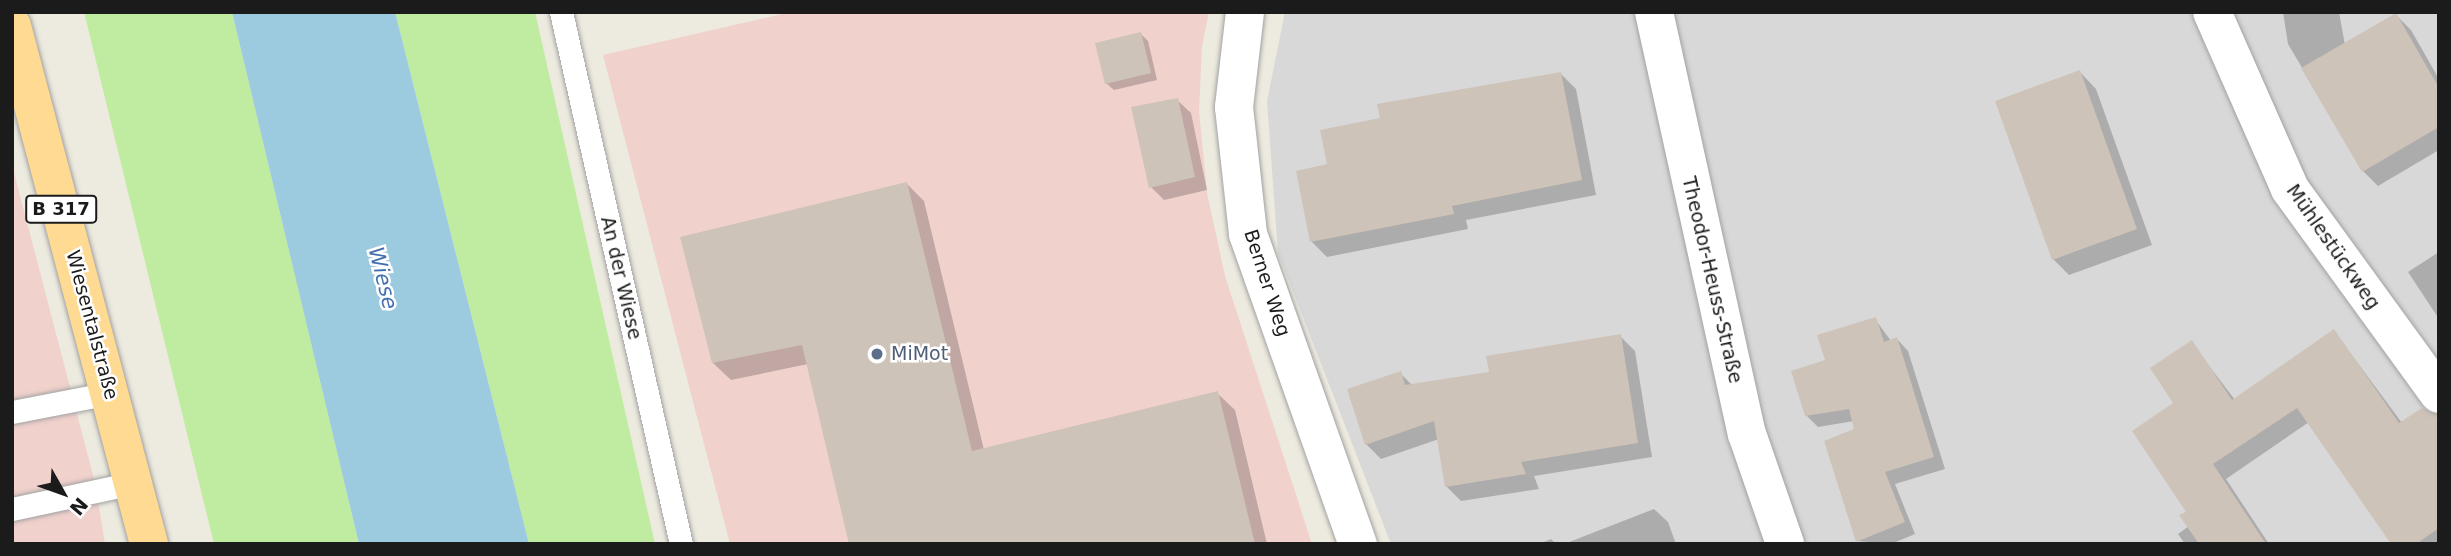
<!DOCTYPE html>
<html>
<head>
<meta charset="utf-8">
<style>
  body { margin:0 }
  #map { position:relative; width:2451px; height:556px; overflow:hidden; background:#edeadf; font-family:"DejaVu Sans",sans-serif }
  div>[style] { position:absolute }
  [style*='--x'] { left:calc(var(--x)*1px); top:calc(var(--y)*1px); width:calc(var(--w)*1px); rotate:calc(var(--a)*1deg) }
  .residential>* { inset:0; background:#d9d8d8 }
  .commercial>* { inset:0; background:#f0d1cc }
  .grass>* { inset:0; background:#bfeca0 }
  .water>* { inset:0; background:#9ccadf }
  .shadow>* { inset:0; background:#0003 }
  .building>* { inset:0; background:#cdc3b8 }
  .roads { filter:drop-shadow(0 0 2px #a2a2a2) drop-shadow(0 0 2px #a2a2a2) }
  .lane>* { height:23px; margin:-11.5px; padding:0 11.5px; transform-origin:11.5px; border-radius:11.5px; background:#fff }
  .street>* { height:38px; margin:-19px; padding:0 19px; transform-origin:19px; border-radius:19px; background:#fff }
  .primary>* { height:38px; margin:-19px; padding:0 19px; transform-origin:19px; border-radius:19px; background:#ffda93 }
  .dots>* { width:19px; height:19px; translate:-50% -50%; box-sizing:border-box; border:4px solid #fff; border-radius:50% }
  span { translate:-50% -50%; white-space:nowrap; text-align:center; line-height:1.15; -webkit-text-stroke:5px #fff; paint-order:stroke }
  .shield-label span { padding:2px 5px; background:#fff; border:2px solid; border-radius:5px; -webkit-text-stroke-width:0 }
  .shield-label { font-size:18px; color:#1b1b1b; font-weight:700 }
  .street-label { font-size:19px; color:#1b1b1b }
  .service-label { font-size:19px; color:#4e5e75 }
  .left { translate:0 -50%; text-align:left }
  .water-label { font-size:21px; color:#426fb0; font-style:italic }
  .frame { position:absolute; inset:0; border:14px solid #1b1b1b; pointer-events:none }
  .north { position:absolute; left:28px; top:458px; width:70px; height:70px; -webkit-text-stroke:5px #fff; paint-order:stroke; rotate:130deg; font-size:19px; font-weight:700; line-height:28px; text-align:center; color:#1b1b1b }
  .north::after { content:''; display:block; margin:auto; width:24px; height:32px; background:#1b1b1b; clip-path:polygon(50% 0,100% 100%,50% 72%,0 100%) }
</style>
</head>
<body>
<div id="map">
  <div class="residential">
    <div style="clip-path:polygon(1285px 12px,2439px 12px,2439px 544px,1391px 544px,1278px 253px,1267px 101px)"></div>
  </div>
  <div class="commercial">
    <div style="clip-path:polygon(791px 12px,1209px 12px,1202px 46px,1199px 111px,1207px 193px,1225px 276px,1312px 544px,730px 544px,603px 55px)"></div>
    <div style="clip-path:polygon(12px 165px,95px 483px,105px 544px,12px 544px)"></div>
  </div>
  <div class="grass">
    <div style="clip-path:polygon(84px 12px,232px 12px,359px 544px,214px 544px)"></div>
    <div style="clip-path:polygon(395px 12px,535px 12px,655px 544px,529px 544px)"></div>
  </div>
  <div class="water">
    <div style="clip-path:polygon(232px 12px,395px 12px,529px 544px,359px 544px)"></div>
  </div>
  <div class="shadow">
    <div style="clip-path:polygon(2283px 12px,2339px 12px,2345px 45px,2396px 15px,2411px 30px,2439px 79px,2439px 150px,2378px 186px,2363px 171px,2288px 44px)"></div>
    <div style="clip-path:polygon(1141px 34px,1148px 41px,1157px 80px,1114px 90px,1106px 83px)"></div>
    <div style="clip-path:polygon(2080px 72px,2096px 89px,2152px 245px,2069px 275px,2053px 259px)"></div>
    <div style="clip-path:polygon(1561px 74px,1576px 89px,1596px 195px,1466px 220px,1468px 229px,1327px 257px,1312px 242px,1329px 166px,1382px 119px)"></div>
    <div style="clip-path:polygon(1177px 100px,1191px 113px,1207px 190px,1164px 200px,1151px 187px)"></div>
    <div style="clip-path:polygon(907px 184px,924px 201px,984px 450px,1217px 393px,1235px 410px,1267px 544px,850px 544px,808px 364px,731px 380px,713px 363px)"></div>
    <div style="clip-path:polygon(2439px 252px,2439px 319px,2408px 272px)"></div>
    <div style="clip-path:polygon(1875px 319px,1891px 341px,1897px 339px,1908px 351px,1945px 469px,1895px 484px,1915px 534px,1891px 544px,1857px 541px,1854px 421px,1818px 427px,1806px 415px,1828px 361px)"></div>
    <div style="clip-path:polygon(2334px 331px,2402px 423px,2439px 446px,2439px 544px,2393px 544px,2309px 422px,2226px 479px,2269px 544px,2185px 544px,2178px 534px,2189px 526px,2176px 404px,2191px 342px,2235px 400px)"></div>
    <div style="clip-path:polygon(1620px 336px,1635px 351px,1652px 457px,1534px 476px,1539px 489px,1461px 501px,1446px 486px,1439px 439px,1381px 459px,1366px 444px,1400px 373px,1413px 386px,1491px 373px)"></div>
    <div style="clip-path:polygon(1654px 509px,1668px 522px,1676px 544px,1564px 544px)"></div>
    <div style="clip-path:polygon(1551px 539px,1556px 544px,1539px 544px)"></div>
  </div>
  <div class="building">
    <div style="clip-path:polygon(2396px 13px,2439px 88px,2439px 127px,2362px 172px,2301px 68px)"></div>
    <div style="clip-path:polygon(1141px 32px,1151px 73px,1105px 84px,1095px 43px)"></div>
    <div style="clip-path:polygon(2080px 70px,2137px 229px,2052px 260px,1995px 101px)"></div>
    <div style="clip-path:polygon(1561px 72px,1582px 180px,1452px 206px,1454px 214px,1310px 242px,1296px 171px,1327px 164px,1320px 130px,1380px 118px,1377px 104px)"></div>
    <div style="clip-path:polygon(1178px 98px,1195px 177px,1149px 188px,1131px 107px)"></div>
    <div style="clip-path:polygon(907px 182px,972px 451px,1218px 391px,1255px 544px,849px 544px,802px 345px,712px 363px,680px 237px)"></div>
    <div style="clip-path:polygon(1876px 317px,1884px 342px,1897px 337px,1934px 457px,1885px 472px,1905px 522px,1856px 542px,1824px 441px,1854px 429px,1849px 409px,1805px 416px,1791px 371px,1825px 360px,1817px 335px)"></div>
    <div style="clip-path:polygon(2334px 329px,2399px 423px,2422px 408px,2439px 415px,2439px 528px,2416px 544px,2391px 544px,2297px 408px,2213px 464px,2266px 544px,2199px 544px,2179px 515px,2186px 512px,2132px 431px,2173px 403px,2150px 368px,2192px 340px,2232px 400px)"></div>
    <div style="clip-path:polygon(1621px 334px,1638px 443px,1521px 462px,1526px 474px,1445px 487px,1434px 421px,1365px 445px,1347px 389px,1401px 371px,1405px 385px,1489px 372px,1486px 356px)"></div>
  </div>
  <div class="roads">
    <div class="lane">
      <div style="--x:561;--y:12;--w:545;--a:77.29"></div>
      <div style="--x:12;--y:412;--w:100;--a:-11"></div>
      <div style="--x:12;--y:509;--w:124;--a:-12.1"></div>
    </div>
    <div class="street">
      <div style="--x:1245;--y:12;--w:96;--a:96.6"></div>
      <div style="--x:1234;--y:107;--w:128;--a:83.7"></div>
      <div style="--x:1248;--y:234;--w:329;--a:70.5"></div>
      <div style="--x:1654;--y:12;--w:432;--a:77.6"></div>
      <div style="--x:1747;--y:434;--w:116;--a:70.9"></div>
      <div style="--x:2212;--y:12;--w:193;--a:66.2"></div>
      <div style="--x:2290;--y:189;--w:253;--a:54"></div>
    </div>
    <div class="primary">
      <div style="--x:12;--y:26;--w:536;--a:75.19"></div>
    </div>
  </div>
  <div class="dots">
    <div style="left:877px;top:354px;background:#5c6f8a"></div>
  </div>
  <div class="shield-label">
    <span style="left:61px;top:209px">B 317</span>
  </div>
  <div class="street-label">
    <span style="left:2333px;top:247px;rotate:55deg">Mühlestückweg</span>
    <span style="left:621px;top:278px;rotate:77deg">An der Wiese</span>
    <span style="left:1712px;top:280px;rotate:77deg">Theodor-Heuss-Straße</span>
    <span style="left:1267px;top:283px;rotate:72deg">Berner Weg</span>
    <span style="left:92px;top:325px;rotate:75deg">Wiesentalstraße</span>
  </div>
  <div class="service-label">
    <span class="left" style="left:891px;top:354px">MiMot</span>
  </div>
  <div class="water-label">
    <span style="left:383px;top:278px;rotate:76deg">Wiese</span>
  </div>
  <div class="frame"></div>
  <div class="north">N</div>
</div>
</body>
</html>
